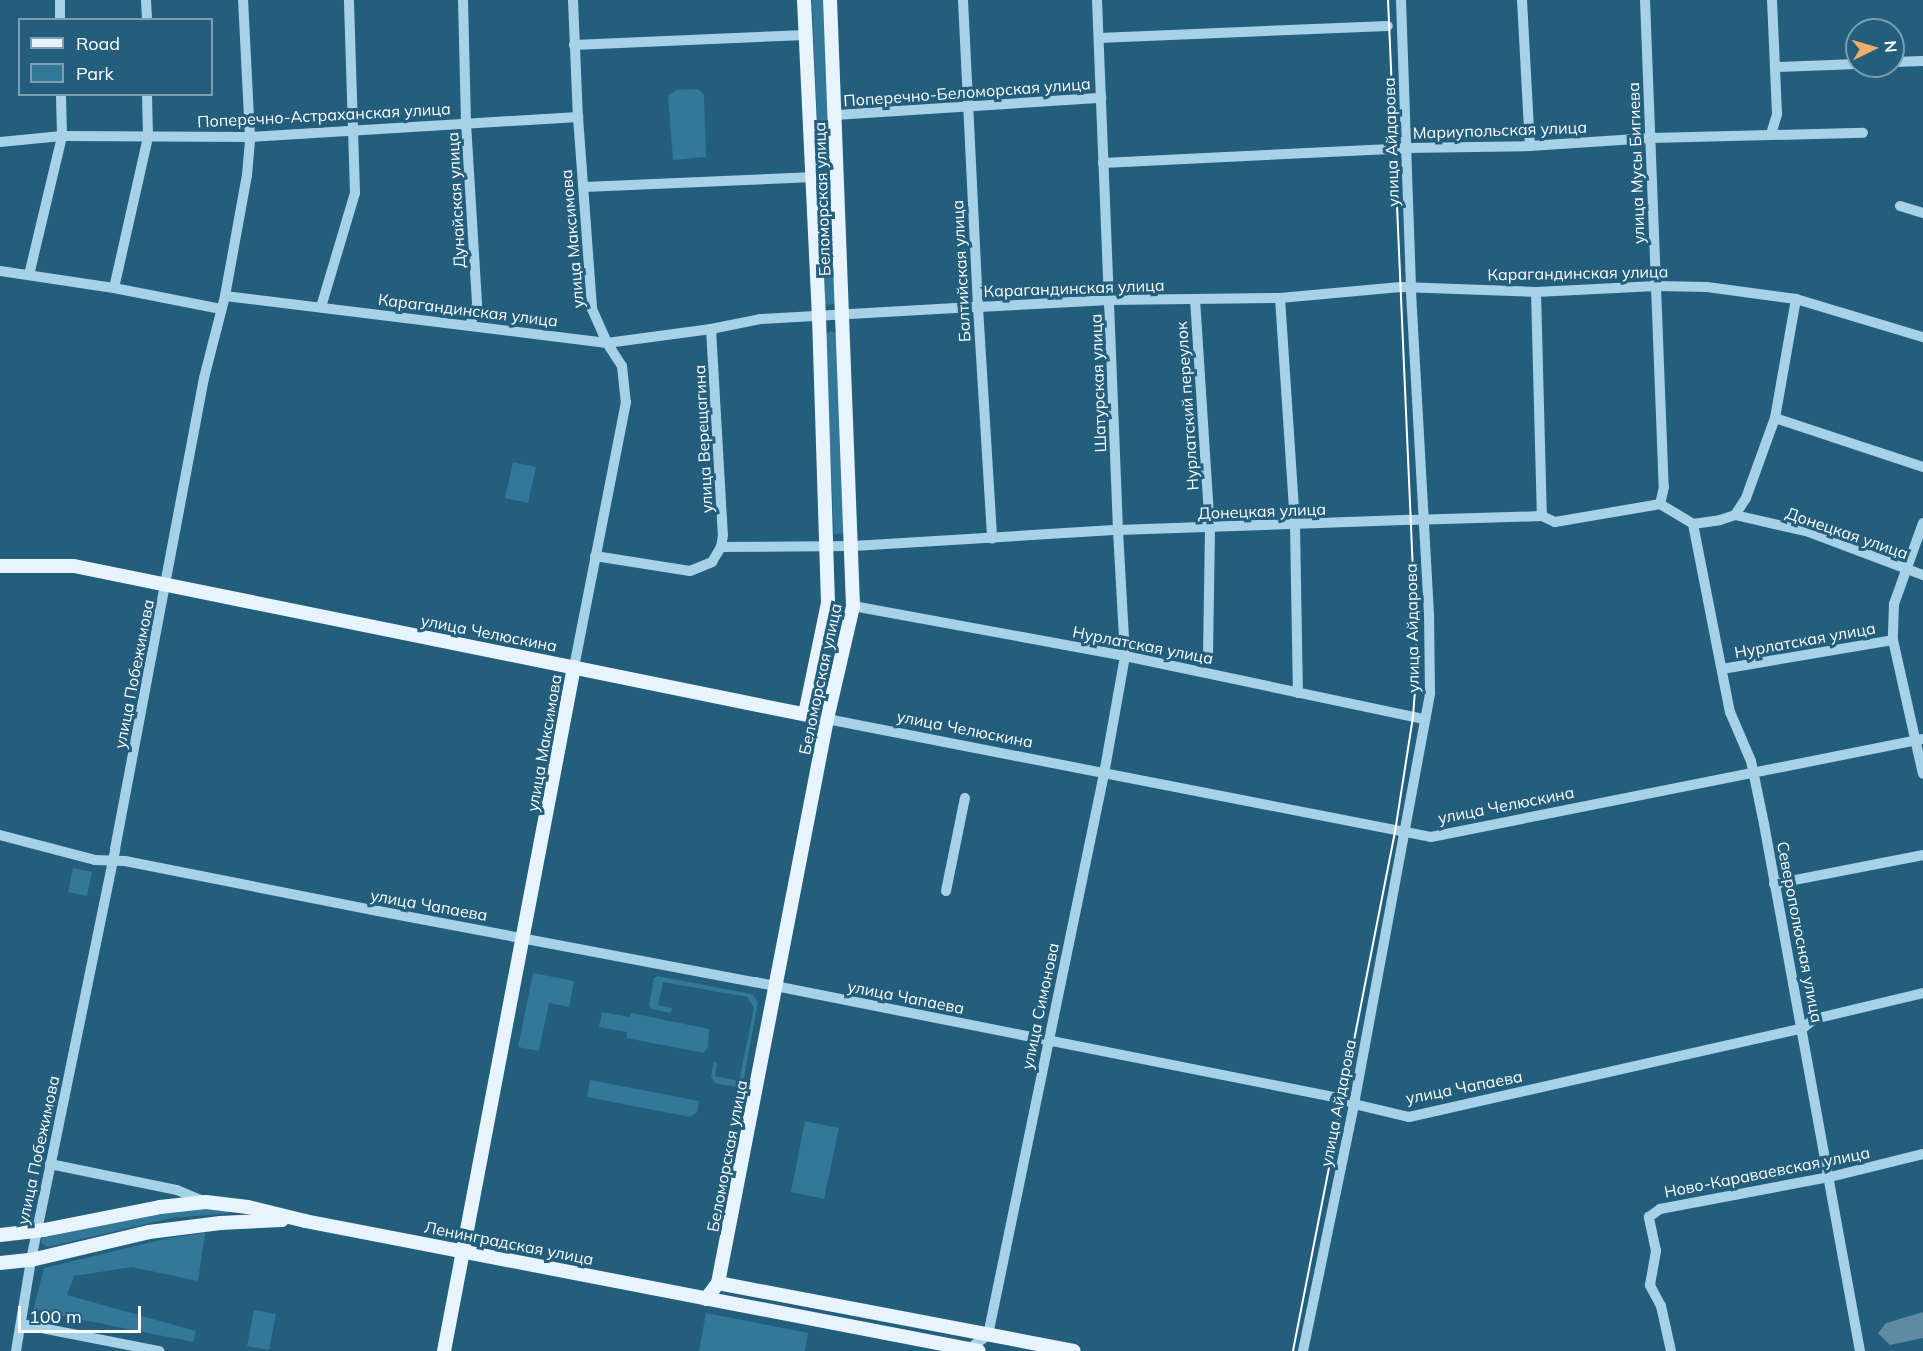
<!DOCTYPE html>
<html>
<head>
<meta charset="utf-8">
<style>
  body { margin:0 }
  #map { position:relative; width:1923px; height:1351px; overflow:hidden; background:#235e7d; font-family:Mulish,sans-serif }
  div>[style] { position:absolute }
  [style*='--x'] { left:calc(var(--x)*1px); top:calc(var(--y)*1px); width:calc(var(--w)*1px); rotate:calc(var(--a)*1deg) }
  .green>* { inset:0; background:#379 }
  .water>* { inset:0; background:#608aa1 }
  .minor>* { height:10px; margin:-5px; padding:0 5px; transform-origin:5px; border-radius:5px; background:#a7d1e6 }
  .major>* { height:14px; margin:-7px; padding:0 7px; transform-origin:7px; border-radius:7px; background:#e8f4fd }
  .tram>* { height:1.5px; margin:-0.75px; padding:0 0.75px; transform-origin:0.75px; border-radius:0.75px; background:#fff }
  span { translate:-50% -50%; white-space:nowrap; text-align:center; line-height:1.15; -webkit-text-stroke:6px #235e7d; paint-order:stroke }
  .street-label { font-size:16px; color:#fff }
  .legend { position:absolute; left:18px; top:18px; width:195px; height:78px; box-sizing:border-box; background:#235e7d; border:2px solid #7b9eb1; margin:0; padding:8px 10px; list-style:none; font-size:18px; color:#fff }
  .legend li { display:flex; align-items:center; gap:12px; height:30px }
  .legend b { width:30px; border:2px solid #7b9eb1 }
  .north { position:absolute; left:1845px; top:18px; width:60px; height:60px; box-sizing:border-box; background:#235e7d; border:2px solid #7b9eb1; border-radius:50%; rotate:85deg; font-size:16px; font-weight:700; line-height:24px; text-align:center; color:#fff }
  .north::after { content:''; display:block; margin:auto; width:21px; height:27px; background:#f1ac69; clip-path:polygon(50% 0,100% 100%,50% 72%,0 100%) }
  .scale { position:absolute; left:18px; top:1306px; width:123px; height:27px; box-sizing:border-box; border:3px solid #fff; border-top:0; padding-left:8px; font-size:18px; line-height:21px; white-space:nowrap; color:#fff; -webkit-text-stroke:4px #235e7d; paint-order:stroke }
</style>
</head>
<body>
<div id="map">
  <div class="green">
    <div style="clip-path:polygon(812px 0,823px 0,830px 168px,819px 169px)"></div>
    <div style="clip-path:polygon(698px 89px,704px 95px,706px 157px,673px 160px,668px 96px,676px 90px)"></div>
    <div style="clip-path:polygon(832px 181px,837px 304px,825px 305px,821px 182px)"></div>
    <div style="clip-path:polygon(831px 331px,838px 335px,846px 533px,834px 534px,825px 335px)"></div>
    <div style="clip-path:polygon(513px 462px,536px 467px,528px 503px,505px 498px)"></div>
    <div style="clip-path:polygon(73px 868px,92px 872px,87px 896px,68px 892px)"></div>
    <div style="clip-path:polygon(533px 973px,574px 981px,569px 1007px,549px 1003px,539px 1051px,518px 1047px)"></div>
    <div style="clip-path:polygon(657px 976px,752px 994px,758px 1002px,742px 1088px,715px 1083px,711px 1076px,714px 1062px,717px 1063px,715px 1076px,739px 1081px,754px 1008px,747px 997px,663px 982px,658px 1005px,672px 1008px,671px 1013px,651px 1009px,649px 1005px,654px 978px)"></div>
    <div style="clip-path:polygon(602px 1012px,630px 1017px,631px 1013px,709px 1029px,708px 1047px,704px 1053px,626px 1038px,627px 1032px,599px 1027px)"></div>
    <div style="clip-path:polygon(590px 1080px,699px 1101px,697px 1112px,690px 1117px,587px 1097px)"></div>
    <div style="clip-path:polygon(805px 1121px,839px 1128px,824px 1199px,791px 1192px)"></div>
    <div style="clip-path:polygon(200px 1208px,225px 1209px,230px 1213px,172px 1218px,47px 1247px,41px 1243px,42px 1238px,47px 1237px,152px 1214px)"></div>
    <div style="clip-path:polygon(205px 1233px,198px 1281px,132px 1267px,74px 1276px,67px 1295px,196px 1331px,193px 1342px,33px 1310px,44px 1268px,169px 1238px)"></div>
    <div style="clip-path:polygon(254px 1310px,276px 1314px,269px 1350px,247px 1346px)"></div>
    <div style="clip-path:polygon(706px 1313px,808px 1333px,805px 1351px,699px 1351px)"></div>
  </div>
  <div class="water">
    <div style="clip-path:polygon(1923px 1312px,1923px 1338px,1890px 1345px,1878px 1333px,1886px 1323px)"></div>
  </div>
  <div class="minor">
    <div style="--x:60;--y:0;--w:20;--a:90"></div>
    <div style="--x:146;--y:0;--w:20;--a:87"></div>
    <div style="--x:463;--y:0;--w:123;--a:88.6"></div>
    <div style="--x:466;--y:123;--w:181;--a:86.5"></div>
    <div style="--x:477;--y:304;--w:23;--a:108"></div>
    <div style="--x:573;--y:0;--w:117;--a:87.6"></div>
    <div style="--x:578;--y:117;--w:193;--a:85.8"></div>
    <div style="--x:592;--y:309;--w:37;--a:66"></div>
    <div style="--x:607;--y:343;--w:27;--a:57"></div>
    <div style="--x:622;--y:366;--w:36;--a:84"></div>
    <div style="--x:626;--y:402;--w:270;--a:101.1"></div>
    <div style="--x:963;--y:0;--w:307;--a:87.2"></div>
    <div style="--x:978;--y:307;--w:232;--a:86.5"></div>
    <div style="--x:1522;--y:0;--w:146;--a:86.9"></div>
    <div style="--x:1645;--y:0;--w:487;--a:87.8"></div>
    <div style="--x:1664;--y:487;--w:17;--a:103"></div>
    <div style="--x:1099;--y:38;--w:289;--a:-2.4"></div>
    <div style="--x:574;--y:45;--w:232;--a:-2.5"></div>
    <div style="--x:1893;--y:62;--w:30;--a:-2"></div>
    <div style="--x:1776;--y:67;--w:81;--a:-2.1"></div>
    <div style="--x:835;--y:115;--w:267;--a:-3.7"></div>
    <div style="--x:1771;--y:134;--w:21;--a:-73"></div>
    <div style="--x:1777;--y:114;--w:114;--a:-92.5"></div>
    <div style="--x:0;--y:142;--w:62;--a:-5.5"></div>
    <div style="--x:62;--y:136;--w:188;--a:0.3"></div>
    <div style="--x:250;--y:137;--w:329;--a:-3.5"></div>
    <div style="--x:1103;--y:163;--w:304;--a:-2.8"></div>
    <div style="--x:1407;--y:148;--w:123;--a:-0.9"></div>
    <div style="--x:1530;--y:146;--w:121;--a:-3.8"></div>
    <div style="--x:1651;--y:138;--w:212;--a:-1.4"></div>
    <div style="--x:584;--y:187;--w:254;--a:-2.5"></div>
    <div style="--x:1900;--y:206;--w:24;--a:17"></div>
    <div style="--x:0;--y:271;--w:115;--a:8.5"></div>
    <div style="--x:114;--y:288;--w:109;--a:11.1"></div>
    <div style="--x:29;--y:275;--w:143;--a:-76.6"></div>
    <div style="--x:62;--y:136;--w:42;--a:-91.4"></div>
    <div style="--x:114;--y:288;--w:155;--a:-77.3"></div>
    <div style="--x:148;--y:137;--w:43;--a:-91.3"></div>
    <div style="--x:1536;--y:292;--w:224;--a:88.5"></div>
    <div style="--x:225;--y:296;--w:385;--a:7"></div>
    <div style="--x:607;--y:343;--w:105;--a:-7.7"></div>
    <div style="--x:711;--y:329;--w:50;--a:-11.5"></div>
    <div style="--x:760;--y:319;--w:218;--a:-3.2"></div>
    <div style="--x:978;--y:307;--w:132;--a:-3"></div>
    <div style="--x:1110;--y:300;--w:170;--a:-0.7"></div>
    <div style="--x:1280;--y:298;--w:121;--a:-5.2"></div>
    <div style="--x:1401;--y:287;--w:135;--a:2.1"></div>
    <div style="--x:1536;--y:292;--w:120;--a:-2.9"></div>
    <div style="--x:1656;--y:286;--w:51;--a:1.1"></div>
    <div style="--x:1707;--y:287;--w:90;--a:7.7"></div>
    <div style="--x:1796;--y:299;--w:133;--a:16.7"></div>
    <div style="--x:1280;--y:298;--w:227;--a:86.2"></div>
    <div style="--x:1295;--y:525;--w:168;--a:89"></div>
    <div style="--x:1195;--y:299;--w:229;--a:86.3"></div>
    <div style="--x:1210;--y:528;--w:127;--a:90.9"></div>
    <div style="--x:321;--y:307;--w:119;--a:-73.4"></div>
    <div style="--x:355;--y:193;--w:193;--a:-91.8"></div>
    <div style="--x:711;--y:329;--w:206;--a:86.7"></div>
    <div style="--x:723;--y:535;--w:12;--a:99"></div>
    <div style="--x:1775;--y:418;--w:156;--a:18.3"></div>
    <div style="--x:1735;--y:515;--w:20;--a:-57"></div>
    <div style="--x:1746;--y:498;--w:85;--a:-70.1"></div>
    <div style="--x:1775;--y:418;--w:121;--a:-80"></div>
    <div style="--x:1923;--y:523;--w:86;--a:109.7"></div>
    <div style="--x:1894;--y:604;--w:36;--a:92"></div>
    <div style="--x:1893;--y:640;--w:137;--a:77.4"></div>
    <div style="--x:1693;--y:524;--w:192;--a:78.9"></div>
    <div style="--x:1730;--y:712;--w:53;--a:66.8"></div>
    <div style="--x:1751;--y:761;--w:64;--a:78.3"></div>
    <div style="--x:1764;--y:824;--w:536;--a:79.68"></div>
    <div style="--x:595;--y:556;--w:96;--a:9"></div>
    <div style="--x:690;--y:571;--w:24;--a:-22"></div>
    <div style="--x:712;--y:562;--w:17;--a:-59"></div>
    <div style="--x:721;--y:547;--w:132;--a:-0.4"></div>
    <div style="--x:853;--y:546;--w:265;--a:-3.5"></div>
    <div style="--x:1118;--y:530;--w:293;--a:-2"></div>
    <div style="--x:1411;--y:520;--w:131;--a:-1.7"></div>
    <div style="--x:1542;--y:516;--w:14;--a:25"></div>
    <div style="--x:1555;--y:522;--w:107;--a:-9.7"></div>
    <div style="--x:1660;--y:504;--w:39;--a:31"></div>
    <div style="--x:1693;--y:524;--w:27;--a:-8"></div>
    <div style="--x:1720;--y:520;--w:16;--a:-18"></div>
    <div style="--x:1735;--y:515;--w:76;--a:12.9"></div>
    <div style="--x:1809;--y:532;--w:122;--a:20.7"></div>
    <div style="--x:853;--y:606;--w:277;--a:10.4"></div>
    <div style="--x:1125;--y:656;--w:307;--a:11.9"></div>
    <div style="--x:1722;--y:669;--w:173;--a:-9.6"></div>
    <div style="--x:827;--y:719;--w:615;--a:11.05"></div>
    <div style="--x:1431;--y:837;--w:502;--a:-11.27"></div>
    <div style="--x:0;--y:835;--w:98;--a:14.7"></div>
    <div style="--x:95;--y:860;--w:30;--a:2"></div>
    <div style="--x:125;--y:861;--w:258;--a:11.2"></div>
    <div style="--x:378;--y:911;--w:384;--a:10.7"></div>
    <div style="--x:755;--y:982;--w:601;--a:11.24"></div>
    <div style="--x:1344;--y:1099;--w:11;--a:27"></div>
    <div style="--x:1354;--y:1104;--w:57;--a:13.3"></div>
    <div style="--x:1409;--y:1117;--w:404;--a:-12.7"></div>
    <div style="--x:1803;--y:1028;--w:14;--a:-39"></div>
    <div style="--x:1814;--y:1019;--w:112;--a:-13.4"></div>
    <div style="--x:1774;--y:884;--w:152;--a:-11"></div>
    <div style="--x:946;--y:891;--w:95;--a:-78.5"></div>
    <div style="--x:50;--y:1164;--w:130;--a:11.6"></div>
    <div style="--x:177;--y:1190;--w:30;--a:23"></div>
    <div style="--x:21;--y:1324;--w:141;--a:11.1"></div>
    <div style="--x:16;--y:1351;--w:92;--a:-80.6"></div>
    <div style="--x:31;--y:1260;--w:419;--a:-78.4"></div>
    <div style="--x:115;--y:849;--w:479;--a:-79.3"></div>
    <div style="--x:204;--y:378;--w:85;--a:-75.6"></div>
    <div style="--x:225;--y:296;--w:123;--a:-79.7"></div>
    <div style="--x:247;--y:175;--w:38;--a:-85"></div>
    <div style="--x:250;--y:137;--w:137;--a:-92.9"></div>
    <div style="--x:966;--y:1351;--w:27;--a:-36"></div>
    <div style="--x:988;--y:1335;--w:573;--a:-78.32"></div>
    <div style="--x:1104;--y:774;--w:120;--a:-79.9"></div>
    <div style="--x:1125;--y:656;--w:126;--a:-93.2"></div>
    <div style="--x:1118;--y:530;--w:530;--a:-92.27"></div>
    <div style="--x:1303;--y:1351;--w:252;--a:-78.3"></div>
    <div style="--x:1354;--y:1104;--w:418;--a:-79.5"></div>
    <div style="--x:1430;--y:693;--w:79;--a:-90.7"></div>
    <div style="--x:1429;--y:614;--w:327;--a:-93.2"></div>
    <div style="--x:1411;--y:287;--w:287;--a:-92"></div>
    <div style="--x:1671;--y:1351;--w:46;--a:-102.5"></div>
    <div style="--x:1661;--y:1306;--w:24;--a:-118"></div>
    <div style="--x:1650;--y:1285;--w:35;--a:-80"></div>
    <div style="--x:1656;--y:1251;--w:35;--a:-102"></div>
    <div style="--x:1649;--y:1217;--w:14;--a:-36"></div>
    <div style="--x:1660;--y:1209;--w:173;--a:-10.7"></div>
    <div style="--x:1830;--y:1177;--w:96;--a:-13.9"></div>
  </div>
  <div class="major">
    <div style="--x:804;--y:0;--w:317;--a:87.3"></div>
    <div style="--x:819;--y:317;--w:286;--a:88.2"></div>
    <div style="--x:828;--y:603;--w:113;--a:101.7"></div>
    <div style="--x:0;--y:566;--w:74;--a:0"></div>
    <div style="--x:74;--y:566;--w:768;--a:11.49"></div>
    <div style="--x:0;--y:1235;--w:44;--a:-6.5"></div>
    <div style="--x:44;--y:1230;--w:118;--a:-11.2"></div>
    <div style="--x:160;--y:1207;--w:46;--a:-6.2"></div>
    <div style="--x:206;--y:1202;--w:42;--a:6.8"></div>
    <div style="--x:248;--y:1207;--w:59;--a:13.8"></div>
    <div style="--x:305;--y:1221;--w:686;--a:10.92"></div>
    <div style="--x:0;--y:1263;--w:31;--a:-6"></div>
    <div style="--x:31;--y:1260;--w:121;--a:-13.3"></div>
    <div style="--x:149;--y:1232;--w:72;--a:-7.2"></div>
    <div style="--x:220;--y:1223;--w:62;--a:-2.8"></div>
    <div style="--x:718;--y:1283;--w:362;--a:10.8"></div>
    <div style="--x:706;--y:1299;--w:20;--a:-53"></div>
    <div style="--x:718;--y:1283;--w:574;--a:-79.06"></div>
    <div style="--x:827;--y:719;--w:116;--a:-77"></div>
    <div style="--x:853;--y:606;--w:606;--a:-92.17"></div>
    <div style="--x:444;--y:1351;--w:696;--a:-79.24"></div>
  </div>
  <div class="tram">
    <div style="--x:1293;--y:1351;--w:529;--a:-78.88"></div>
    <div style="--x:1395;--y:832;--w:116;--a:-81.1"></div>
    <div style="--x:1413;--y:717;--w:53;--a:-85.7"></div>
    <div style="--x:1417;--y:664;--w:665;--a:-92.5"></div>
  </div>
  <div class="street-label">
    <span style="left:967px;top:92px;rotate:-4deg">Поперечно-Беломорская улица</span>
    <span style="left:324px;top:115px;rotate:-3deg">Поперечно-Астраханская улица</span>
    <span style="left:1500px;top:130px;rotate:-2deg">Мариупольская улица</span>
    <span style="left:1391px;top:142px;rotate:-92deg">улица Айдарова</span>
    <span style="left:1636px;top:163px;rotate:-92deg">улица Мусы Бигиева</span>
    <span style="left:822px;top:199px;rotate:-92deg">Беломорская улица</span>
    <span style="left:456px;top:200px;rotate:-93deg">Дунайская улица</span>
    <span style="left:572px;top:239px;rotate:-95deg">улица Максимова</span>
    <span style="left:961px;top:271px;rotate:-93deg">Балтийская улица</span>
    <span style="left:1578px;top:273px;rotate:-1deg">Карагандинская улица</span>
    <span style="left:1074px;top:288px;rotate:-2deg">Карагандинская улица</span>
    <span style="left:468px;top:310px;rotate:7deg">Карагандинская улица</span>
    <span style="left:1098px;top:383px;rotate:-92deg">Шатурская улица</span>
    <span style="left:1187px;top:406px;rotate:-94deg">Нурлатский переулок</span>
    <span style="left:703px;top:439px;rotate:-93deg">улица Верещагина</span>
    <span style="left:1262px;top:511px;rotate:-2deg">Донецкая улица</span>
    <span style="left:1847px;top:533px;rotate:19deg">Донецкая улица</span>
    <span style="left:1412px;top:628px;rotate:-91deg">улица Айдарова</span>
    <span style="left:489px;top:633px;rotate:11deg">улица Челюскина</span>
    <span style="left:1805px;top:640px;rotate:-10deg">Нурлатская улица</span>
    <span style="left:1143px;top:645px;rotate:11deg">Нурлатская улица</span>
    <span style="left:134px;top:674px;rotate:-79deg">улица Побежимова</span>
    <span style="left:820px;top:679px;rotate:-78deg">Беломорская улица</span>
    <span style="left:965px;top:729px;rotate:11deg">улица Челюскина</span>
    <span style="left:544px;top:743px;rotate:-80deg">улица Максимова</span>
    <span style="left:1506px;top:805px;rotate:-11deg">улица Челюскина</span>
    <span style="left:429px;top:905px;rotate:10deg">улица Чапаева</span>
    <span style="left:1800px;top:932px;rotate:79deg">Северополюсная улица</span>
    <span style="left:906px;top:997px;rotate:11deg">улица Чапаева</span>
    <span style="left:1040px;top:1006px;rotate:-78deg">улица Симонова</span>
    <span style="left:1464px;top:1087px;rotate:-11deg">улица Чапаева</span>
    <span style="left:1338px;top:1103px;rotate:-79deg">улица Айдарова</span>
    <span style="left:38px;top:1150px;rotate:-78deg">улица Побежимова</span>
    <span style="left:727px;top:1156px;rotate:-79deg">Беломорская улица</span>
    <span style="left:1767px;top:1172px;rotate:-11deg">Ново-Караваевская улица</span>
    <span style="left:509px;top:1243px;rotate:11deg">Ленинградская улица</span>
  </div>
  <ul class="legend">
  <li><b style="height:8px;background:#e8f4fd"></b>Road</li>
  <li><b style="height:16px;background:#379"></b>Park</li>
  </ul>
  <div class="north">N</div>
  <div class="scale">100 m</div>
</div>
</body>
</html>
